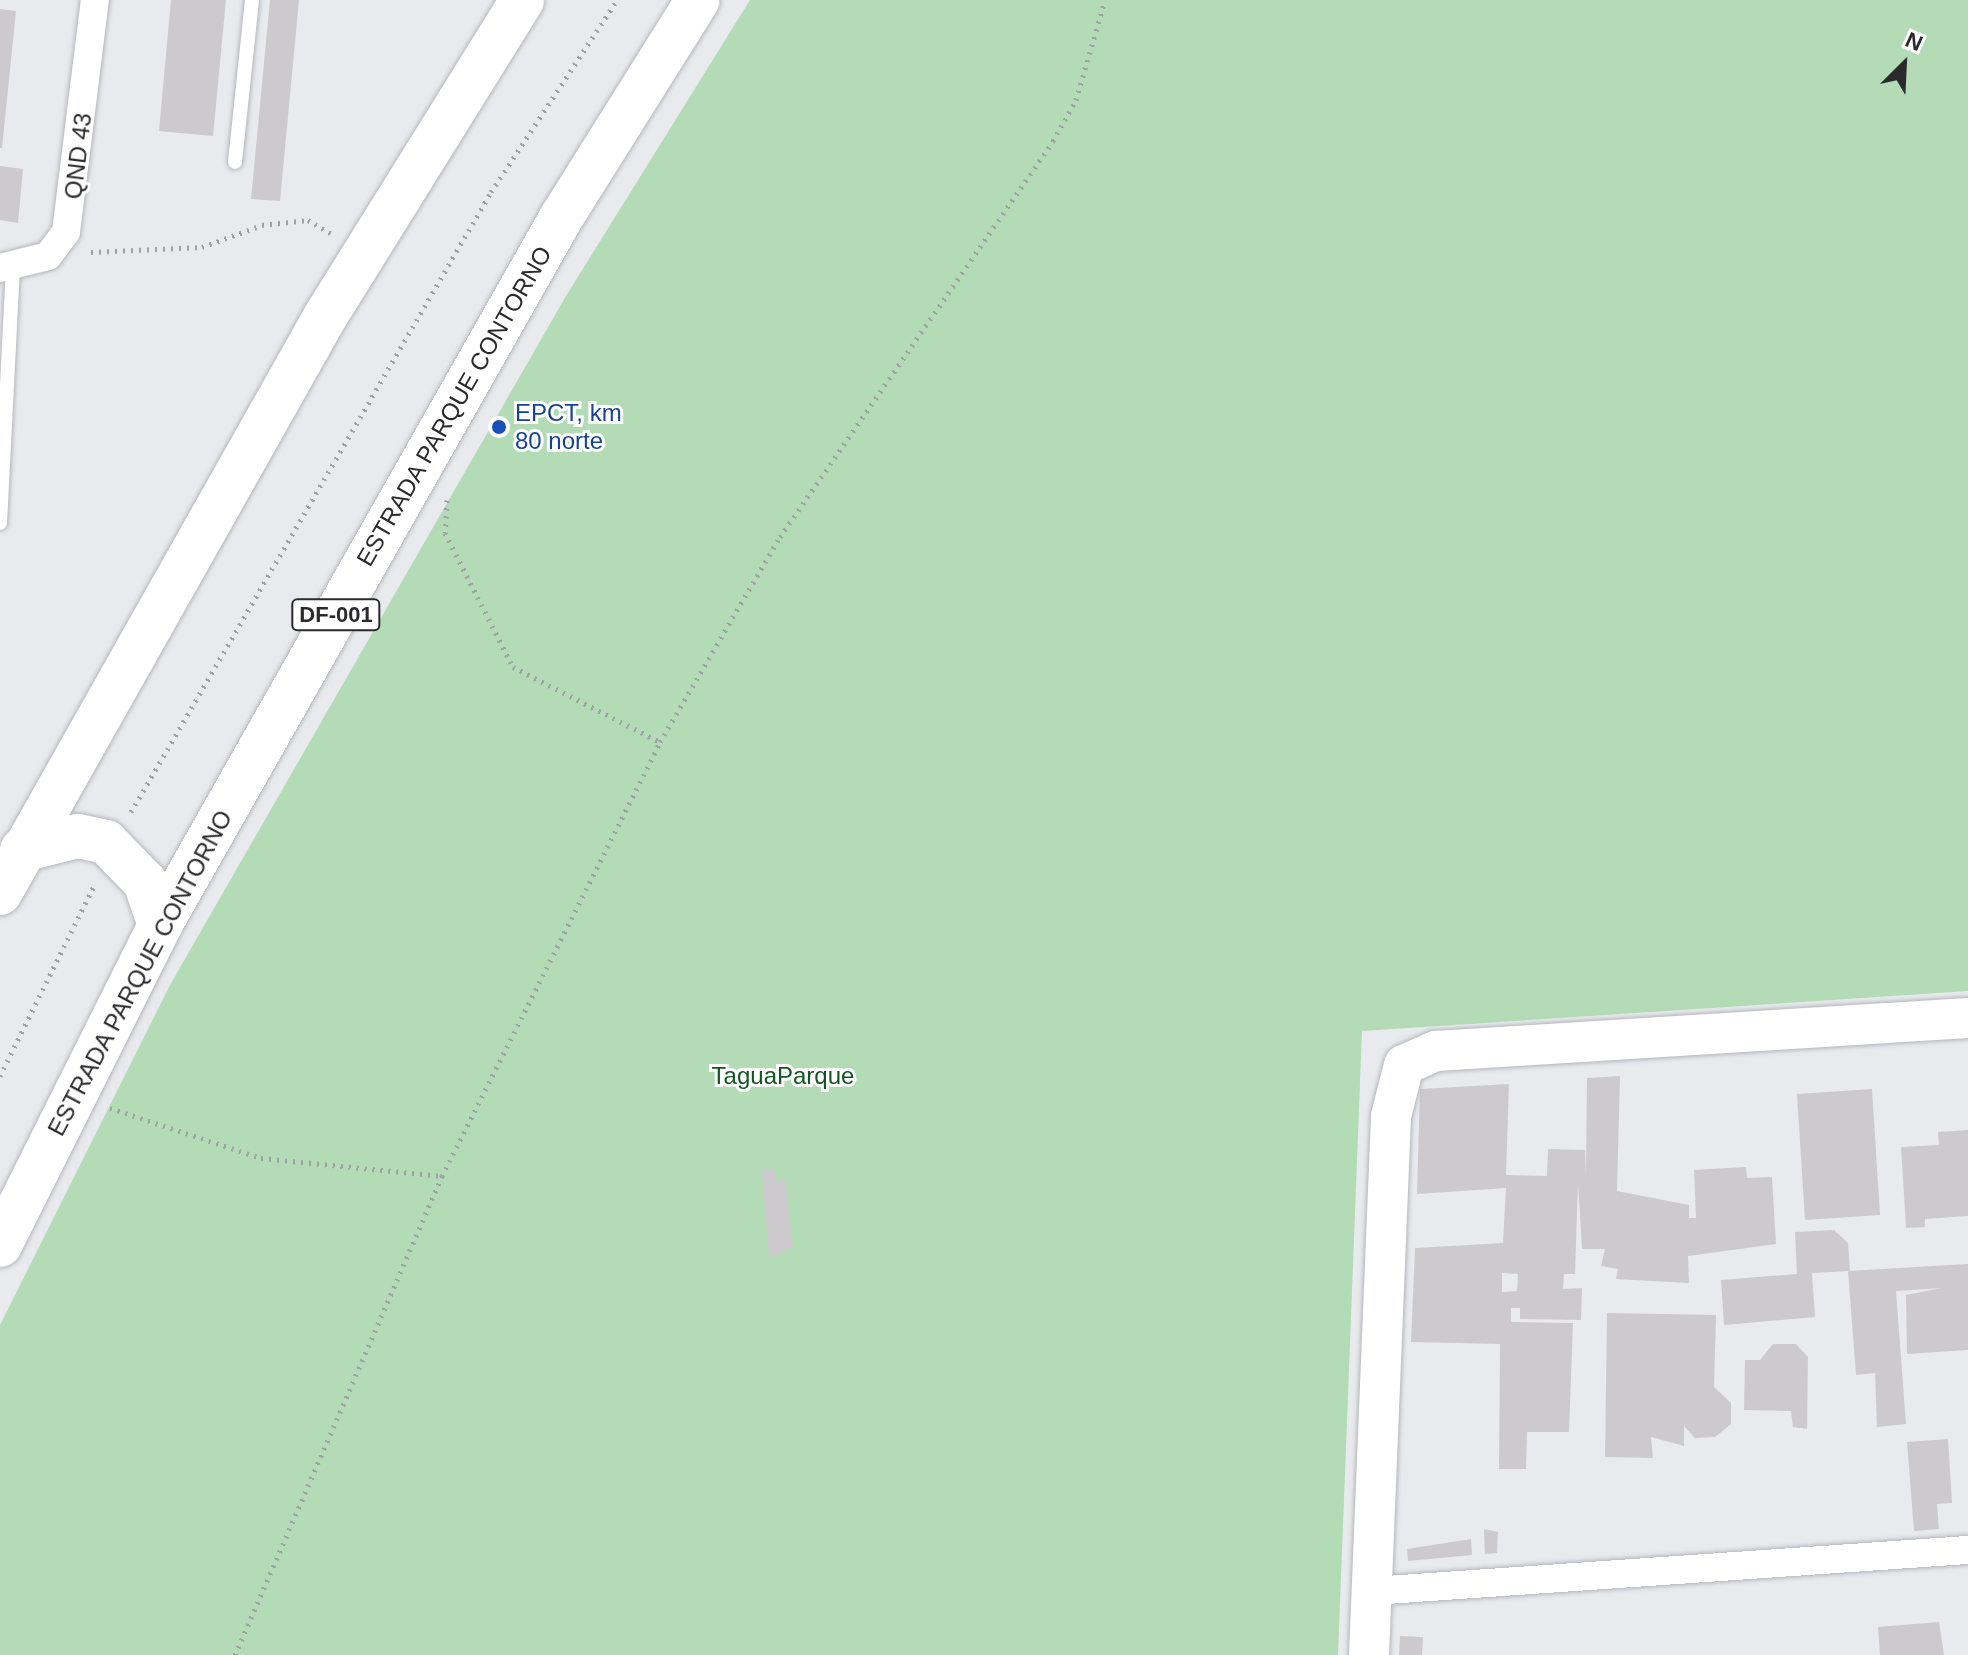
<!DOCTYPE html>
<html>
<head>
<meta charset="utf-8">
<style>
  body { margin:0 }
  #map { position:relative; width:1968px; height:1655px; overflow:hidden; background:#e8eaee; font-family:Arial,sans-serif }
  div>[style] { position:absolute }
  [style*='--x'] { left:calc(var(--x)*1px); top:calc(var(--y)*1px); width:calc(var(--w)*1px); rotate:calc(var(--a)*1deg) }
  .green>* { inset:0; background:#b2dbb6 }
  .building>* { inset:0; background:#cdcacd }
  .path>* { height:5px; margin-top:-2.5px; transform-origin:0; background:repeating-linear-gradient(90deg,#9fa1a4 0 2px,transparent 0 8px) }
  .roads { filter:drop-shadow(0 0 2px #b5b7ba) drop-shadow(0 0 2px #b5b7ba) }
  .lane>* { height:14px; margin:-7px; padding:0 7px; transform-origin:7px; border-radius:7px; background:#fff }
  .street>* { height:28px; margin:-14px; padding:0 14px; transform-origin:14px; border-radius:14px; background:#fff }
  .secondary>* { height:40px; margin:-20px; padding:0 20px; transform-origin:20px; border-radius:20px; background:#fff }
  .highway>* { height:44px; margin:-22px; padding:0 22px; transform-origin:22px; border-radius:22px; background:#fff }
  .dots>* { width:22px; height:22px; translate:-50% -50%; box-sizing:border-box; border:4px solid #fff; border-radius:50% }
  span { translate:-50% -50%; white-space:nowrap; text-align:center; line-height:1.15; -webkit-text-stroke:6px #fff; paint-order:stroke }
  .shield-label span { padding:2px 6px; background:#fff; border:2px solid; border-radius:6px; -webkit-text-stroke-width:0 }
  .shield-label { font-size:22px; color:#2a2a2c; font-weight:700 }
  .street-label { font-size:24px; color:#2a2a2c }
  .transit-label { font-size:24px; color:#164399 }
  .left { translate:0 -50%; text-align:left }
  .park-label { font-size:24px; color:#125522 }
  .north { position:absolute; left:1864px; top:24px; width:80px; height:80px; -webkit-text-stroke:6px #fff; paint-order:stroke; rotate:24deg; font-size:22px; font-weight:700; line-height:32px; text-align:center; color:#2a2a2c }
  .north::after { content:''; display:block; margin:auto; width:28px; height:36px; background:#2a2a2c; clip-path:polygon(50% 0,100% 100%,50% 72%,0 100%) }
</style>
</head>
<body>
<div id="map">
  <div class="green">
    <div style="clip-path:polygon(750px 0,1968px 0,1968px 991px,1362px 1031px,1338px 1655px,0 1655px,0 1325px,170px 985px,566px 296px)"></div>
  </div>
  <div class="building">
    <div style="clip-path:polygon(171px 0,226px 0,213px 136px,159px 131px)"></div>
    <div style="clip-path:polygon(270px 0,299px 0,280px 201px,251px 199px)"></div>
    <div style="clip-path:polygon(0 9px,16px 11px,2px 148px,0 148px)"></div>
    <div style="clip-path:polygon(0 166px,23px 169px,18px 223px,0 220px)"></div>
    <div style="clip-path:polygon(evenodd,1620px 1076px,1617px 1191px,1689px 1205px,1689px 1218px,1696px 1218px,1694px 1170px,1746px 1167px,1747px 1178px,1772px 1177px,1776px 1244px,1688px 1256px,1689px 1283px,1616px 1279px,1618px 1269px,1601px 1266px,1605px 1249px,1582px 1249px,1578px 1182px,1575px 1274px,1564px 1274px,1563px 1289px,1582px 1288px,1581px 1320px,1520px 1319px,1520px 1308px,1511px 1308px,1511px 1322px,1573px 1323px,1569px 1432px,1527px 1432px,1526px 1469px,1499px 1469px,1500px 1344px,1411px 1342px,1415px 1248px,1503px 1243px,1506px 1188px,1417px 1194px,1420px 1089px,1509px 1084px,1506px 1175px,1547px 1176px,1548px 1149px,1585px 1150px,1586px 1175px,1587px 1078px,1620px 1076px,1502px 1273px,1518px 1274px,1517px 1291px,1502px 1292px,1502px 1273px)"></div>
    <div style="clip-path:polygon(1872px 1089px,1880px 1215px,1805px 1220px,1797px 1094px)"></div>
    <div style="clip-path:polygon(1968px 1130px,1968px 1216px,1925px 1219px,1925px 1227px,1906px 1228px,1901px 1147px,1939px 1145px,1938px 1132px)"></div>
    <div style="clip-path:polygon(775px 1169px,776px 1181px,785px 1180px,793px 1247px,769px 1258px,762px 1170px)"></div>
    <div style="clip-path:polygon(1834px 1230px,1848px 1243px,1850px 1271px,1812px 1273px,1815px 1317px,1724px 1325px,1721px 1280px,1797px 1274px,1795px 1232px)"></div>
    <div style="clip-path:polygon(1968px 1264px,1968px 1350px,1907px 1354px,1906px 1295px,1942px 1288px,1896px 1291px,1906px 1424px,1877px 1427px,1875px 1373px,1856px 1375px,1848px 1271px)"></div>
    <div style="clip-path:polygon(1607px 1313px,1716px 1315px,1714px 1387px,1731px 1403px,1731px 1424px,1715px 1437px,1695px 1438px,1684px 1426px,1684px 1446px,1651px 1437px,1653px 1458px,1605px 1457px)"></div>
    <div style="clip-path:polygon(1773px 1344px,1796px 1344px,1808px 1357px,1807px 1429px,1793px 1427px,1791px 1411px,1744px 1410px,1745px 1360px,1760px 1360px)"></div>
    <div style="clip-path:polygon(1948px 1439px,1952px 1503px,1937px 1504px,1939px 1529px,1914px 1531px,1907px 1442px)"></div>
    <div style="clip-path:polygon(1484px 1529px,1498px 1532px,1497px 1553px,1485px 1554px)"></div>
    <div style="clip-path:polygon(1471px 1539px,1472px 1555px,1408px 1561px,1407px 1549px)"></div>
    <div style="clip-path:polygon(1939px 1622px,1944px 1655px,1880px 1655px,1878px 1627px)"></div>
    <div style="clip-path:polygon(1400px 1636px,1423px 1637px,1422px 1655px,1399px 1655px)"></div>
  </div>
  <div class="path">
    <div style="--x:91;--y:252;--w:111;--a:-2.6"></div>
    <div style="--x:202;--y:247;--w:64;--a:-20.1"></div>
    <div style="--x:262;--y:225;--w:46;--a:-6.2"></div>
    <div style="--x:308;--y:220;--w:29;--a:31"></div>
    <div style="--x:447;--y:500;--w:33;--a:93"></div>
    <div style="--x:445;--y:533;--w:150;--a:63.1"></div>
    <div style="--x:513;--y:667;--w:165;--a:27"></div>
    <div style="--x:131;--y:812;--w:717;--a:-59.86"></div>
    <div style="--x:491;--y:192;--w:230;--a:-56.7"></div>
    <div style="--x:0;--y:1076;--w:212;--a:-63.7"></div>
    <div style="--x:110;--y:1108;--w:159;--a:18.3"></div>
    <div style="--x:261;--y:1158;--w:182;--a:5.7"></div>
    <div style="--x:235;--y:1655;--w:522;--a:-66.63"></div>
    <div style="--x:442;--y:1176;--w:486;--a:-63.3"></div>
    <div style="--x:660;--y:742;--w:238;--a:-59.7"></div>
    <div style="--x:780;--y:537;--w:481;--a:-55.4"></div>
    <div style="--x:1053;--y:141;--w:47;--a:-60.7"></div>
    <div style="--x:1076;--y:100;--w:104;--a:-73.8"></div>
  </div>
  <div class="roads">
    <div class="lane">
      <div style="--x:235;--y:162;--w:163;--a:-84"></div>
      <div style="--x:0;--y:523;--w:255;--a:-87.1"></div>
    </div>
    <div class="street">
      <div style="--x:0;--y:268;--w:49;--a:-14"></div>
      <div style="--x:48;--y:256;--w:30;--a:-53"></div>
      <div style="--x:66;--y:232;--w:234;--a:-82.9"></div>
      <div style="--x:1372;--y:1591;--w:597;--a:-3.94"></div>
    </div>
    <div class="secondary">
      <div style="--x:1369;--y:1655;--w:539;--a:-87.66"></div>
      <div style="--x:1391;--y:1116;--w:53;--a:-75.7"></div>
      <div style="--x:1404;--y:1065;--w:35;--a:-24"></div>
      <div style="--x:1436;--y:1051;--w:533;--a:-3.55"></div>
    </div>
    <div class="highway">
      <div style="--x:22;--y:850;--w:58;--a:-14"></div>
      <div style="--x:78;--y:836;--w:29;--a:12"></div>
      <div style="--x:106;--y:842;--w:56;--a:45.7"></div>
      <div style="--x:145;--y:882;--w:46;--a:70.8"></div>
      <div style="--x:0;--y:893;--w:661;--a:-60.57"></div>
      <div style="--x:325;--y:317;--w:373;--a:-58.1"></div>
      <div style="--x:0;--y:1245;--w:358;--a:-63.4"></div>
      <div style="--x:160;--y:925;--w:813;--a:-60.44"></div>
      <div style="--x:561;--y:218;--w:257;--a:-57.9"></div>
    </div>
  </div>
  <div class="dots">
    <div style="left:499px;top:427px;background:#1a4fb4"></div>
  </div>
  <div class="shield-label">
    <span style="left:336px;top:615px">DF-001</span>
  </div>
  <div class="street-label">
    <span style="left:78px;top:156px;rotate:-83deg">QND 43</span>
    <span style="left:454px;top:406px;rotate:-60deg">ESTRADA PARQUE CONTORNO</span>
    <span style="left:140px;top:973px;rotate:-62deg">ESTRADA PARQUE CONTORNO</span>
  </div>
  <div class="transit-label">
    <span class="left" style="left:515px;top:427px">EPCT, km<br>80 norte</span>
  </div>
  <div class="park-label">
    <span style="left:783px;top:1076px">TaguaParque</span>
  </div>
  <div class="north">N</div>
</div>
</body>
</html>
